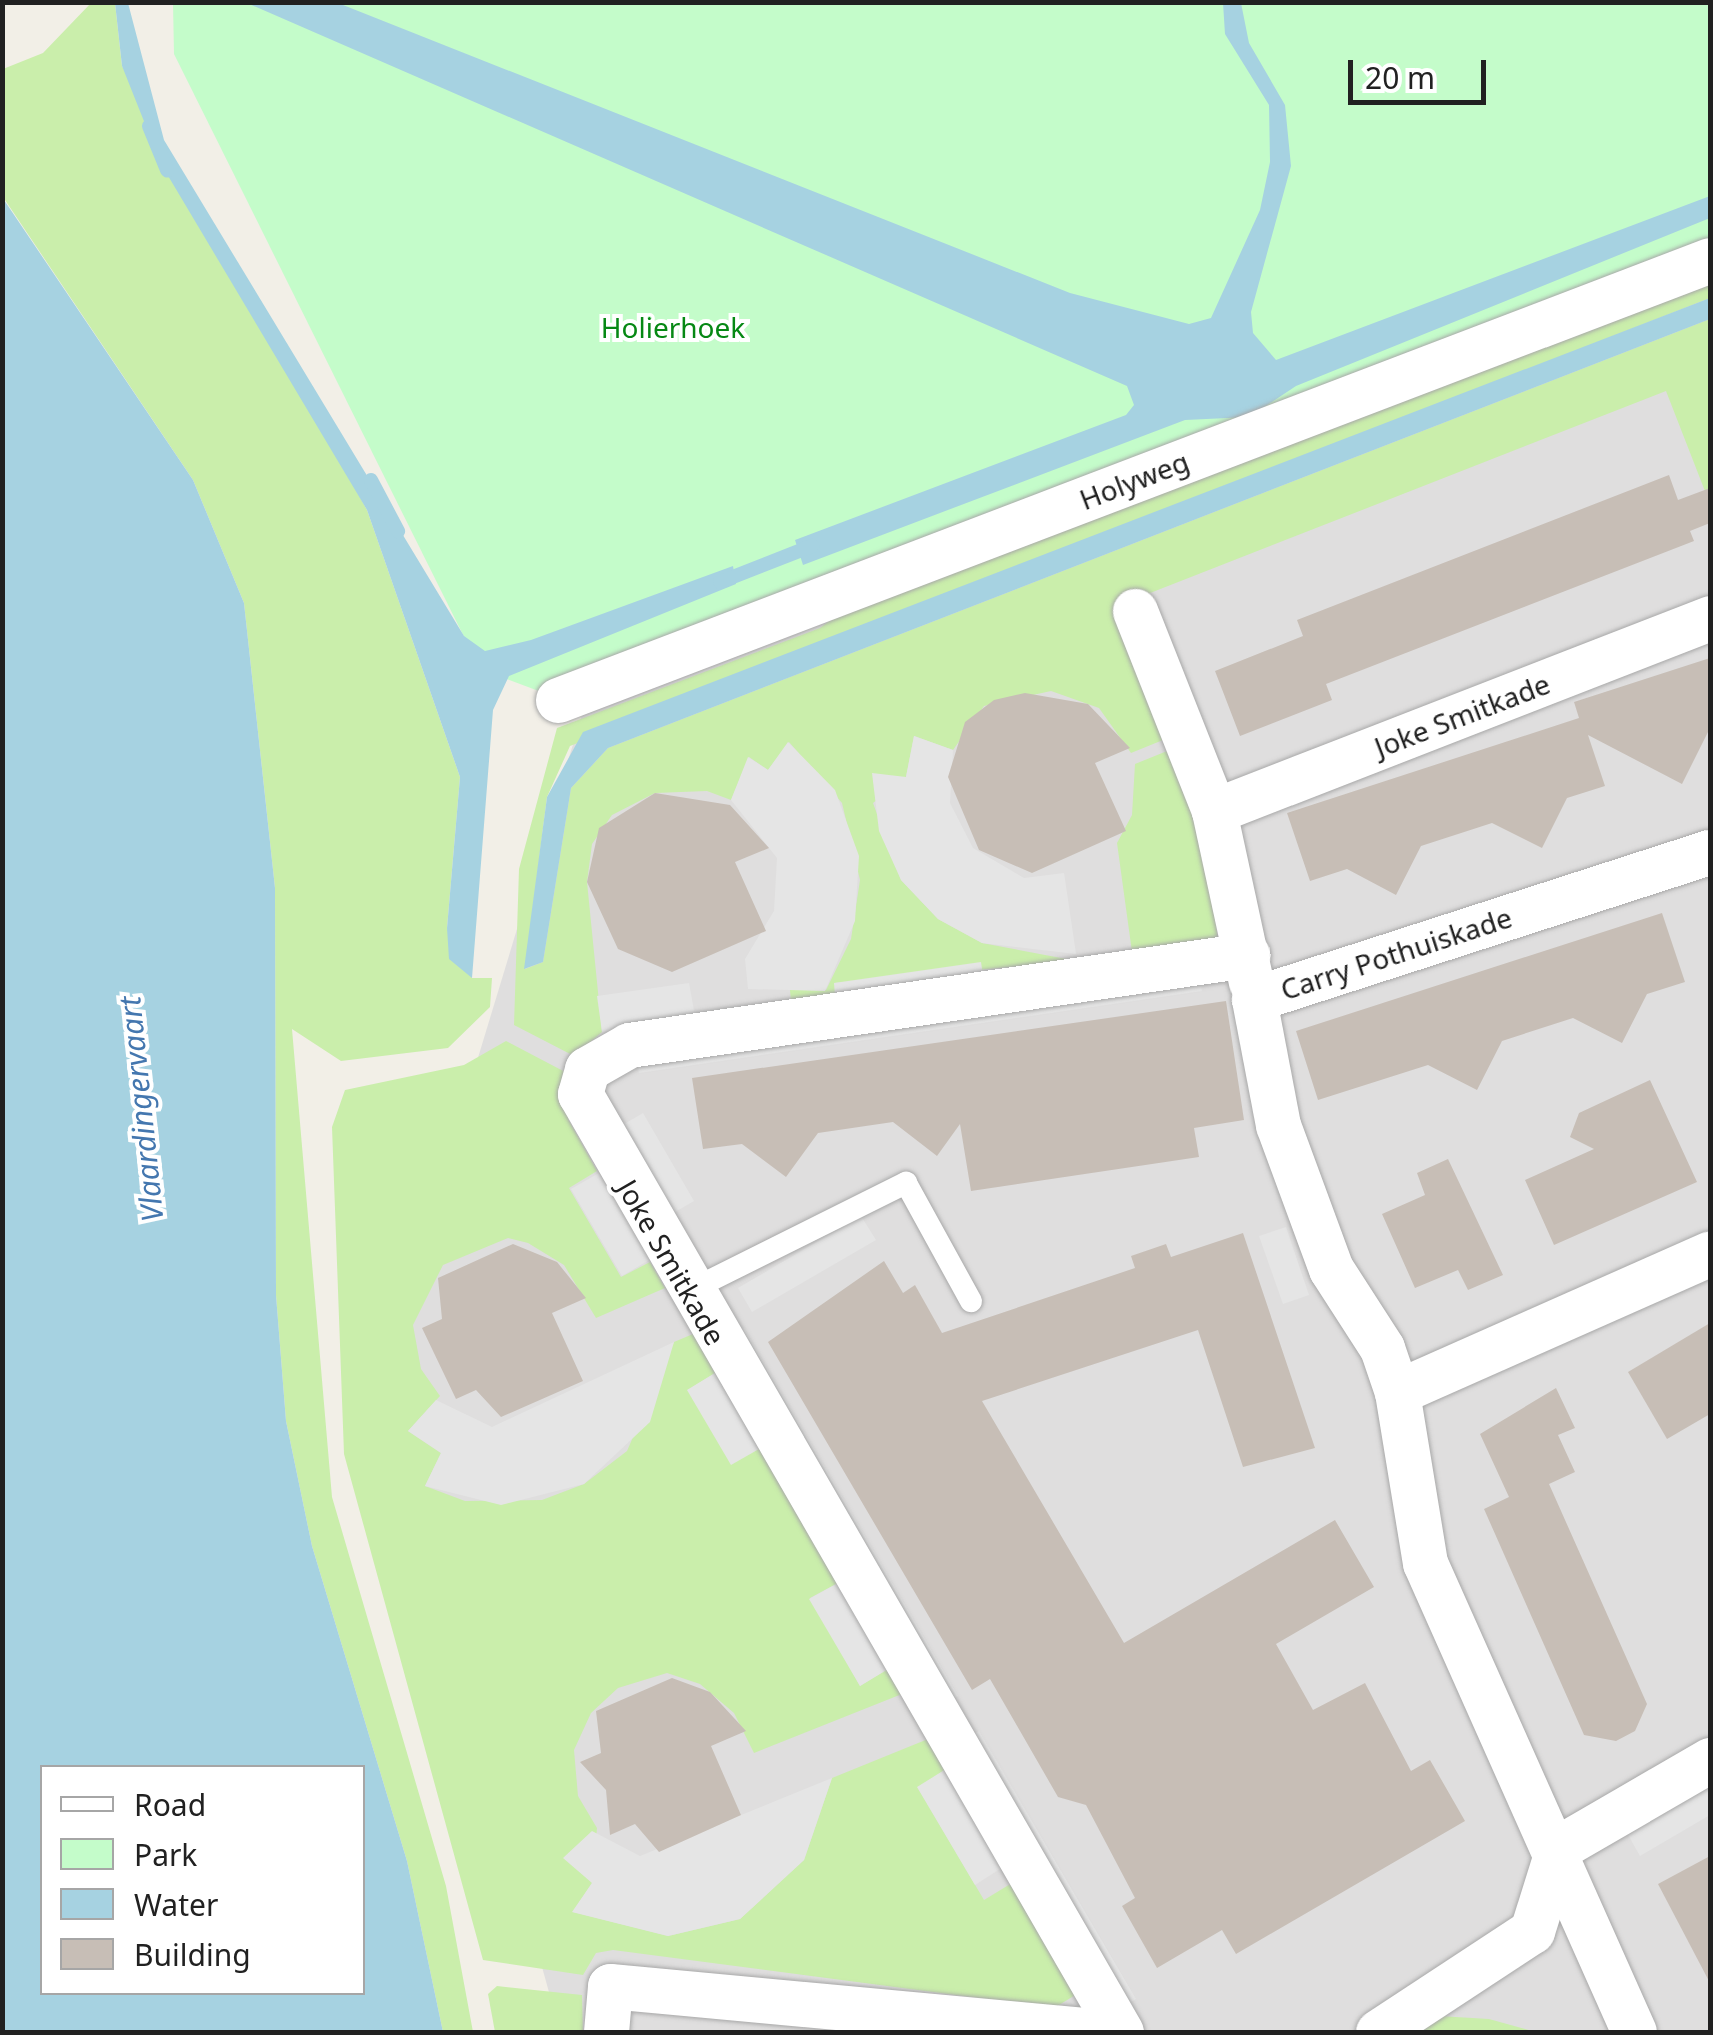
<!DOCTYPE html>
<html>
<head>
<meta charset="utf-8">
<style>
  body { margin:0 }
  #map { position:relative; width:1713px; height:2035px; overflow:hidden; background:#f2efe7; font-family:"Noto Sans",sans-serif }
  div>[style] { position:absolute }
  [style*='--x'] { left:calc(var(--x)*1px); top:calc(var(--y)*1px); width:calc(var(--w)*1px); rotate:calc(var(--a)*1deg) }
  .residential>* { inset:0; background:#dfdede }
  .grass>* { inset:0; background:#caeeab }
  .park>* { inset:0; background:#c4fcca }
  .parking>* { inset:0; background:#e5e5e5 }
  .water>* { inset:0; background:#a6d2e1 }
  .stream>* { height:14px; margin:-7px; padding:0 7px; transform-origin:7px; border-radius:7px; background:#a6d2e1 }
  .building>* { inset:0; background:#c7beb6 }
  .roads { filter:drop-shadow(0 0 2px #a8a8a8) drop-shadow(0 0 2px #a8a8a8) }
  .lane>* { height:22px; margin:-11px; padding:0 11px; transform-origin:11px; border-radius:11px; background:#fff }
  .street>* { height:45px; margin:-22.5px; padding:0 22.5px; transform-origin:22.5px; border-radius:22.5px; background:#fff }
  span { translate:-50% -50%; white-space:nowrap; text-align:center; line-height:1.15; -webkit-text-stroke:8px #fff; paint-order:stroke }
  .park-label { font-size:28px; color:#068814 }
  .street-label { font-size:28px; color:#212121 }
  .water-label { font-size:30px; color:#4477af; font-style:italic }
  .frame { position:absolute; inset:0; border:5px solid #212121; pointer-events:none }
  .legend { position:absolute; left:40px; top:1765px; width:325px; height:230px; box-sizing:border-box; background:#fff; border:2px solid #a6a6a6; margin:0; padding:12px 18px; list-style:none; font-size:30px; color:#212121 }
  .legend li { display:flex; align-items:center; gap:20px; height:50px }
  .legend b { width:50px; border:2px solid #a6a6a6 }
  .scale { position:absolute; left:1348px; top:60px; width:138px; height:45px; box-sizing:border-box; border:5px solid #212121; border-top:0; padding-left:12px; font-size:30px; line-height:35px; white-space:nowrap; color:#212121; -webkit-text-stroke:8px #fff; paint-order:stroke }
</style>
</head>
<body>
<div id="map">
  <div class="residential">
    <div style="clip-path:polygon(1710px 277px,1710px 2032px,560px 2032px,380px 1381px,584px 708px)"></div>
  </div>
  <div class="grass">
    <div style="clip-path:polygon(91px 3px,115px 3px,122px 66px,367px 510px,460px 777px,447px 928px,472px 978px,492px 978px,490px 1007px,448px 1048px,341px 1061px,292px 1029px,332px 1497px,446px 1886px,473px 2032px,443px 2032px,407px 1861px,312px 1546px,286px 1421px,276px 1295px,275px 888px,244px 603px,193px 480px,3px 197px,3px 69px,43px 53px)"></div>
    <div style="clip-path:polygon(1710px 275px,1710px 298px,570px 746px,547px 797px,525px 969px,543px 962px,571px 788px,608px 748px,1710px 319px,1710px 504px,1666px 391px,1117px 606px,1168px 738px,1131px 753px,1099px 708px,1051px 691px,984px 706px,953px 750px,914px 736px,906px 777px,873px 803px,901px 880px,938px 919px,982px 943px,1077px 961px,835px 983px,835px 996px,791px 1002px,790px 990px,826px 990px,851px 939px,860px 880px,842px 803px,789px 742px,768px 770px,749px 757px,731px 800px,707px 791px,655px 793px,612px 815px,592px 844px,587px 882px,602px 1032px,574px 1056px,514px 1025px,519px 869px,557px 728px,820px 628px,863px 595px)"></div>
    <div style="clip-path:polygon(1172px 749px,1203px 835px,1218px 940px,1132px 952px,1117px 843px,1132px 815px,1135px 764px)"></div>
    <div style="clip-path:polygon(506px 1041px,567px 1073px,568px 1119px,597px 1171px,569px 1188px,621px 1277px,650px 1262px,665px 1288px,596px 1318px,564px 1265px,528px 1243px,508px 1238px,443px 1265px,413px 1325px,421px 1369px,440px 1396px,408px 1431px,441px 1453px,425px 1486px,465px 1501px,542px 1500px,584px 1484px,627px 1451px,674px 1342px,693px 1334px,715px 1373px,688px 1390px,759px 1449px,838px 1583px,810px 1598px,860px 1686px,888px 1669px,902px 1694px,754px 1753px,734px 1713px,700px 1684px,667px 1673px,618px 1688px,591px 1713px,574px 1750px,578px 1796px,597px 1828px,592px 1883px,573px 1912px,668px 1936px,740px 1919px,804px 1860px,832px 1778px,928px 1739px,946px 1769px,918px 1788px,984px 1900px,1012px 1883px,1077px 1994px,1054px 2008px,613px 1950px,596px 1953px,583px 1975px,483px 1960px,344px 1454px,332px 1127px,345px 1090px,464px 1065px)"></div>
    <div style="clip-path:polygon(497px 1986px,582px 1995px,583px 2032px,495px 2032px,488px 1994px)"></div>
    <div style="clip-path:polygon(1439px 2016px,1489px 2019px,1536px 2032px,1415px 2032px)"></div>
  </div>
  <div class="park">
    <div style="clip-path:polygon(173px 3px,1710px 3px,1710px 277px,584px 708px,480px 669px,174px 54px)"></div>
  </div>
  <div class="parking">
    <div style="clip-path:polygon(914px 736px,953px 750px,950px 803px,973px 848px,1024px 878px,1064px 873px,1076px 954px,982px 943px,938px 919px,901px 880px,879px 831px,872px 773px,906px 777px)"></div>
    <div style="clip-path:polygon(788px 742px,835px 790px,859px 856px,855px 921px,825px 991px,748px 989px,745px 959px,774px 911px,777px 858px,731px 800px,748px 757px,768px 770px)"></div>
    <div style="clip-path:polygon(981px 962px,983px 975px,835px 996px,834px 983px)"></div>
    <div style="clip-path:polygon(1200px 979px,1202px 991px,639px 1073px,637px 1061px)"></div>
    <div style="clip-path:polygon(689px 983px,695px 1016px,602px 1032px,597px 996px)"></div>
    <div style="clip-path:polygon(643px 1113px,694px 1201px,665px 1218px,614px 1130px)"></div>
    <div style="clip-path:polygon(599px 1173px,651px 1259px,622px 1276px,571px 1189px)"></div>
    <div style="clip-path:polygon(861px 1216px,876px 1240px,752px 1312px,738px 1288px)"></div>
    <div style="clip-path:polygon(1286px 1227px,1309px 1295px,1283px 1304px,1259px 1236px)"></div>
    <div style="clip-path:polygon(744px 1328px,958px 1696px,948px 1702px,733px 1334px)"></div>
    <div style="clip-path:polygon(674px 1342px,650px 1422px,584px 1484px,501px 1505px,425px 1486px,441px 1453px,408px 1431px,436px 1400px,492px 1427px)"></div>
    <div style="clip-path:polygon(715px 1373px,759px 1449px,731px 1465px,687px 1390px)"></div>
    <div style="clip-path:polygon(838px 1583px,888px 1669px,860px 1686px,809px 1599px)"></div>
    <div style="clip-path:polygon(979px 1731px,1136px 1999px,1125px 2005px,968px 1737px)"></div>
    <div style="clip-path:polygon(946px 1769px,1003px 1867px,975px 1885px,917px 1787px)"></div>
    <div style="clip-path:polygon(1710px 1773px,1710px 1815px,1640px 1856px,1623px 1826px)"></div>
    <div style="clip-path:polygon(832px 1778px,804px 1860px,740px 1919px,668px 1936px,572px 1912px,592px 1883px,563px 1858px,592px 1831px,640px 1856px)"></div>
  </div>
  <div class="water">
    <div style="clip-path:polygon(115px 3px,128px 3px,164px 140px,464px 636px,485px 651px,531px 640px,733px 566px,736px 584px,509px 676px,493px 710px,472px 978px,449px 959px,447px 928px,460px 777px,367px 510px,161px 164px,122px 66px)"></div>
    <div style="clip-path:polygon(247px 3px,338px 3px,1070px 293px,1189px 324px,1211px 318px,1260px 210px,1270px 162px,1269px 105px,1225px 34px,1223px 3px,1241px 3px,1249px 43px,1285px 105px,1291px 166px,1251px 312px,1253px 333px,1276px 360px,1710px 196px,1710px 218px,1296px 386px,1249px 417px,1185px 420px,803px 565px,795px 540px,1126px 415px,1134px 405px,1127px 386px)"></div>
    <div style="clip-path:polygon(evenodd,2px 197px,193px 480px,244px 603px,275px 888px,276px 1295px,286px 1421px,312px 1546px,407px 1861px,443px 2032px,3px 2032px,2px 197px,42px 1768px,362px 1768px,362px 1992px,42px 1992px,42px 1768px)"></div>
    <div style="clip-path:polygon(1710px 298px,1710px 319px,608px 748px,571px 788px,543px 962px,524px 969px,547px 797px,583px 732px)"></div>
  </div>
  <div class="stream">
    <div style="--x:149;--y:126;--w:48;--a:67.8"></div>
    <div style="--x:371;--y:480;--w:58;--a:62.1"></div>
    <div style="--x:720;--y:582;--w:99;--a:-21.4"></div>
  </div>
  <div class="building">
    <div style="clip-path:polygon(1669px 475px,1678px 500px,1710px 488px,1710px 523px,1690px 531px,1694px 541px,1326px 684px,1332px 700px,1240px 736px,1215px 671px,1303px 636px,1297px 620px)"></div>
    <div style="clip-path:polygon(1710px 658px,1710px 728px,1682px 784px,1588px 735px,1605px 786px,1567px 798px,1542px 848px,1492px 823px,1421px 846px,1396px 895px,1347px 869px,1310px 881px,1287px 813px,1579px 718px,1574px 702px)"></div>
    <div style="clip-path:polygon(1025px 693px,1088px 704px,1130px 748px,1095px 763px,1126px 831px,1032px 873px,979px 850px,948px 777px,965px 722px,994px 700px)"></div>
    <div style="clip-path:polygon(655px 793px,730px 805px,769px 848px,735px 862px,766px 931px,672px 972px,618px 949px,587px 882px,599px 828px)"></div>
    <div style="clip-path:polygon(1662px 913px,1685px 982px,1647px 994px,1622px 1043px,1573px 1018px,1502px 1041px,1477px 1090px,1428px 1065px,1318px 1100px,1296px 1031px)"></div>
    <div style="clip-path:polygon(1226px 1001px,1244px 1120px,1194px 1128px,1199px 1157px,971px 1191px,960px 1124px,937px 1156px,893px 1122px,818px 1133px,786px 1177px,742px 1144px,703px 1149px,692px 1078px)"></div>
    <div style="clip-path:polygon(1650px 1080px,1697px 1182px,1554px 1245px,1525px 1180px,1594px 1149px,1570px 1137px,1579px 1113px)"></div>
    <div style="clip-path:polygon(1448px 1159px,1503px 1275px,1468px 1290px,1458px 1270px,1415px 1288px,1382px 1214px,1425px 1195px,1417px 1173px)"></div>
    <div style="clip-path:polygon(1243px 1233px,1315px 1448px,1243px 1467px,1198px 1330px,982px 1401px,1124px 1643px,1335px 1520px,1374px 1587px,1276px 1644px,1313px 1710px,1365px 1683px,1411px 1771px,1430px 1760px,1465px 1821px,1236px 1954px,1222px 1930px,1157px 1968px,1122px 1906px,1135px 1898px,1086px 1805px,1058px 1797px,990px 1679px,972px 1690px,768px 1342px,884px 1261px,903px 1293px,915px 1285px,942px 1333px,1135px 1268px,1131px 1256px,1166px 1244px,1171px 1257px)"></div>
    <div style="clip-path:polygon(513px 1244px,557px 1262px,586px 1298px,552px 1313px,583px 1381px,501px 1417px,476px 1390px,456px 1399px,422px 1328px,442px 1319px,438px 1278px)"></div>
    <div style="clip-path:polygon(1710px 1323px,1710px 1414px,1667px 1439px,1628px 1372px)"></div>
    <div style="clip-path:polygon(1556px 1388px,1575px 1428px,1558px 1435px,1575px 1472px,1549px 1484px,1647px 1704px,1635px 1731px,1616px 1741px,1584px 1735px,1484px 1509px,1509px 1497px,1480px 1434px)"></div>
    <div style="clip-path:polygon(672px 1678px,710px 1692px,746px 1731px,711px 1746px,741px 1815px,659px 1852px,635px 1824px,610px 1835px,606px 1790px,580px 1762px,601px 1753px,596px 1711px)"></div>
    <div style="clip-path:polygon(1710px 1856px,1710px 1983px,1658px 1884px)"></div>
  </div>
  <div class="roads">
    <div class="lane">
      <div style="--x:694;--y:1299;--w:19;--a:-55"></div>
      <div style="--x:705;--y:1283;--w:225;--a:-26.5"></div>
      <div style="--x:906;--y:1183;--w:135;--a:61.2"></div>
    </div>
    <div class="street">
      <div style="--x:1135;--y:611;--w:215;--a:68.4"></div>
      <div style="--x:1214;--y:811;--w:175;--a:77.8"></div>
      <div style="--x:558;--y:700;--w:1233;--a:-20.9"></div>
      <div style="--x:1214;--y:811;--w:532;--a:-21.26"></div>
      <div style="--x:1397;--y:1392;--w:342;--a:-23.9"></div>
      <div style="--x:606;--y:2032;--w:46;--a:-85"></div>
      <div style="--x:610;--y:1986;--w:497;--a:5.3"></div>
      <div style="--x:1121;--y:2032;--w:1083;--a:-119.97"></div>
      <div style="--x:580;--y:1094;--w:26;--a:-74"></div>
      <div style="--x:587;--y:1069;--w:48;--a:-29.7"></div>
      <div style="--x:629;--y:1045;--w:625;--a:-8.29"></div>
      <div style="--x:1378;--y:2032;--w:184;--a:-33.3"></div>
      <div style="--x:1532;--y:1931;--w:87;--a:-72.6"></div>
      <div style="--x:1558;--y:1848;--w:176;--a:-30.1"></div>
      <div style="--x:1634;--y:2032;--w:513;--a:-114.02"></div>
      <div style="--x:1425;--y:1563;--w:173;--a:-99.3"></div>
      <div style="--x:1397;--y:1392;--w:46;--a:-108.8"></div>
      <div style="--x:1382;--y:1348;--w:94;--a:-122.8"></div>
      <div style="--x:1331;--y:1269;--w:153;--a:-110.2"></div>
      <div style="--x:1278;--y:1125;--w:128;--a:-100.8"></div>
      <div style="--x:1254;--y:999;--w:479;--a:-17.9"></div>
    </div>
  </div>
  <div class="park-label">
    <span style="left:673px;top:327px">Holierhoek</span>
  </div>
  <div class="street-label">
    <span style="left:1134px;top:480px;rotate:-21deg">Holyweg</span>
    <span style="left:1462px;top:715px;rotate:-21deg">Joke Smitkade</span>
    <span style="left:1396px;top:953px;rotate:-18deg">Carry Pothuiskade</span>
    <span style="left:672px;top:1262px;rotate:60deg">Joke Smitkade</span>
  </div>
  <div class="water-label">
    <span style="left:141px;top:1109px;rotate:-96deg">Vlaardingervaart</span>
  </div>
  <div class="frame"></div>
  <ul class="legend">
  <li><b style="height:12px;background:#fff"></b>Road</li>
  <li><b style="height:28px;background:#c4fcca"></b>Park</li>
  <li><b style="height:28px;background:#a6d2e1"></b>Water</li>
  <li><b style="height:28px;background:#c7beb6"></b>Building</li>
  </ul>
  <div class="scale">20 m</div>
</div>
</body>
</html>
